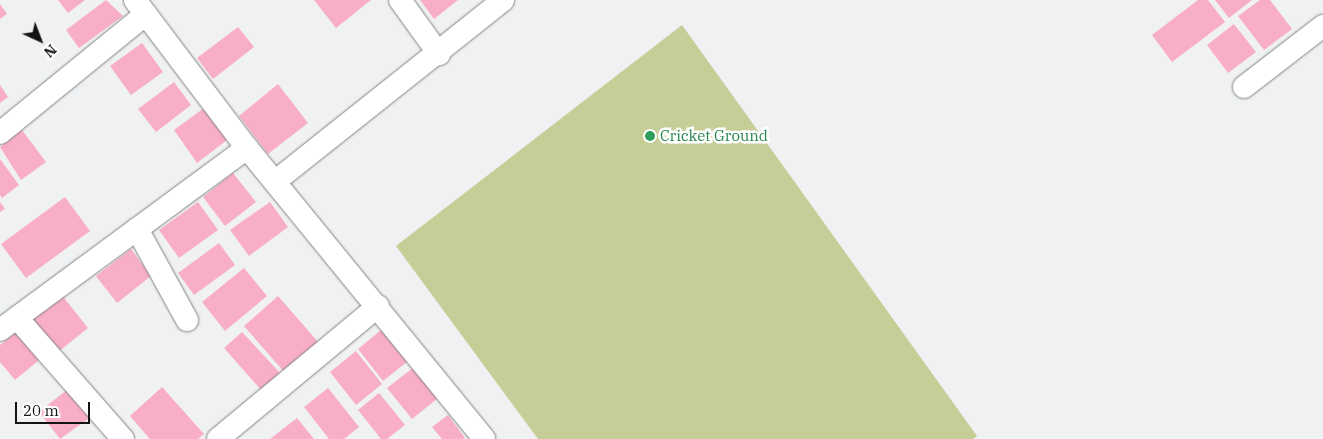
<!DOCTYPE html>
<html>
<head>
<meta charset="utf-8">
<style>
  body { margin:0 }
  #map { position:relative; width:1323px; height:439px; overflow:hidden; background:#eff1f3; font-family:"IBM Plex Serif",serif }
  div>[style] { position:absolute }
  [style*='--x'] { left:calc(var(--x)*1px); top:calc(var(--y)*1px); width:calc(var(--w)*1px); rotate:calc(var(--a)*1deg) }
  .green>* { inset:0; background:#c7cd97 }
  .building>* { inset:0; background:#f9aec8 }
  .roads { filter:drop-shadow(0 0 1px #828485) drop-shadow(0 0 1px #828485) }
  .minor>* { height:22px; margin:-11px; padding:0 11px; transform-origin:11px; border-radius:11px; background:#fff }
  .dots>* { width:14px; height:14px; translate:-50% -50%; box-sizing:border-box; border:2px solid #fff; border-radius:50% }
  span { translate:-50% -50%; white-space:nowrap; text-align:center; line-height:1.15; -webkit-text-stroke:5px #fff; paint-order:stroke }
  .leisure-label { font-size:15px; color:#27864d }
  .left { translate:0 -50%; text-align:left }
  .north { position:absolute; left:15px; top:15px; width:50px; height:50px; -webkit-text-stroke:4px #fff; paint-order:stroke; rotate:137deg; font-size:14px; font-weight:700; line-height:20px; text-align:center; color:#131414 }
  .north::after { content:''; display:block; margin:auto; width:18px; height:22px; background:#131414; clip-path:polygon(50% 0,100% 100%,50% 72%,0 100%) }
  .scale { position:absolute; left:15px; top:402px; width:75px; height:22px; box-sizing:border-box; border:2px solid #131414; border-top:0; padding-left:6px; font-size:15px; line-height:18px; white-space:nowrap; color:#131414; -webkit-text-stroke:4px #fff; paint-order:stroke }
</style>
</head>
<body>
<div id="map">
  <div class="green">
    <div style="clip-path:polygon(682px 25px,977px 436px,973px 439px,538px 439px,396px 246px)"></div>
  </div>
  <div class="building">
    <div style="clip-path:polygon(58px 0,85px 0,68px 13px)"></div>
    <div style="clip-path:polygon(106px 0,123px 16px,79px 48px,66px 30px)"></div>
    <div style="clip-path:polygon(314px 0,371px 0,336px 28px)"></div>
    <div style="clip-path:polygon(420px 0,458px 0,434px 19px)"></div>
    <div style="clip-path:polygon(1198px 0,1208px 0,1225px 22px,1172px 62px,1152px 35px)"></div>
    <div style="clip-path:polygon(1215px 0,1252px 0,1229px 18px)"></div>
    <div style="clip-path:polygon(1260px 0,1270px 0,1292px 29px,1264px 50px,1238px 16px)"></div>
    <div style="clip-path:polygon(0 4px,7px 14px,0 19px)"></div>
    <div style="clip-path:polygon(1234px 24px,1256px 52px,1228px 73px,1207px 45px)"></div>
    <div style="clip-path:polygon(238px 27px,254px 47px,213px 79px,197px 58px)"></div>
    <div style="clip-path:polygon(142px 43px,163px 72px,131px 95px,110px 66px)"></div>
    <div style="clip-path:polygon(174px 82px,191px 105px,156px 132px,138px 109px)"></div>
    <div style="clip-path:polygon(278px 84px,308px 123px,268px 154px,239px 116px)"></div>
    <div style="clip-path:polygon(0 85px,8px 97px,0 103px)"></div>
    <div style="clip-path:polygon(204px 108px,227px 140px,197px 163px,174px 130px)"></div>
    <div style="clip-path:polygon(22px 130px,46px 162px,21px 180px,0 147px)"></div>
    <div style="clip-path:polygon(0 159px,19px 185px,2px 198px,0 195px)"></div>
    <div style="clip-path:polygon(233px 173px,256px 202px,225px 226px,203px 197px)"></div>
    <div style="clip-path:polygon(65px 197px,90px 231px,26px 278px,1px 244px)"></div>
    <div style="clip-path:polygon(0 202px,5px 209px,0 212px)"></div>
    <div style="clip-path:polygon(198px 202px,218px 230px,179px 258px,159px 230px)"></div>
    <div style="clip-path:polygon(270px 202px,288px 227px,249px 256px,230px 230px)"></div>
    <div style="clip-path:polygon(219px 243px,235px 265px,194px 295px,178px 273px)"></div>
    <div style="clip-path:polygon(131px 249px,151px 276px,117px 303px,96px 276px)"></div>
    <div style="clip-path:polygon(244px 268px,267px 296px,225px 331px,202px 302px)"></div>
    <div style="clip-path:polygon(61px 294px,88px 328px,53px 356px,25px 321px)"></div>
    <div style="clip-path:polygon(278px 296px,319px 343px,285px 373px,244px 326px)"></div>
    <div style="clip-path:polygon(22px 327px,45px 355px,15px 380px,0 362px,0 345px)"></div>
    <div style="clip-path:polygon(381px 330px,407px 362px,383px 381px,358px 349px)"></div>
    <div style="clip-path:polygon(242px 332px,281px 374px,262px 391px,224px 348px)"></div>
    <div style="clip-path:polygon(356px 351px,382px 384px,356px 405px,330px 372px)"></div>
    <div style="clip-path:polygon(418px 364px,443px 394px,412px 419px,387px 388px)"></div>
    <div style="clip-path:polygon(162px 387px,204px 434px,198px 439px,150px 439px,130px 416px)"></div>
    <div style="clip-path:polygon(328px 388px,359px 427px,344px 439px,329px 439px,304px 407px)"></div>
    <div style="clip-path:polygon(68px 389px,91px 417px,60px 439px,39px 412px)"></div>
    <div style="clip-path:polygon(379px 393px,405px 425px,387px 439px,381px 439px,358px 410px)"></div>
    <div style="clip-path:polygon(448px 415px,465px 438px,463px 439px,442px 439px,432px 427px)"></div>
    <div style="clip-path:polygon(297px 418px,314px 439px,270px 439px)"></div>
  </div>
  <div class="roads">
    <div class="minor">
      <div style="--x:135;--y:0;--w:186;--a:52.9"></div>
      <div style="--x:247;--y:148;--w:375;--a:50.8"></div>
      <div style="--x:400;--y:0;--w:67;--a:54.2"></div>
      <div style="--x:1244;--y:87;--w:100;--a:-37.7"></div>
      <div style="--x:0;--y:133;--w:188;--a:-39.2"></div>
      <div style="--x:277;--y:180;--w:289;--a:-38.5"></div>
      <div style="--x:137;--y:229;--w:104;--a:61.2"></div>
      <div style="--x:17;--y:318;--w:161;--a:48.8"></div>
      <div style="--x:0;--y:330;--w:307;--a:-36.4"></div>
      <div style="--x:218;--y:439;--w:208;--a:-39.7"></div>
    </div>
  </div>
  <div class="dots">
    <div style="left:650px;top:136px;background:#2e9e5b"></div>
  </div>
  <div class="leisure-label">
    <span class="left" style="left:660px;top:136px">Cricket Ground</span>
  </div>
  <div class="north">N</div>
  <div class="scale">20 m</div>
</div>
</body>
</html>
